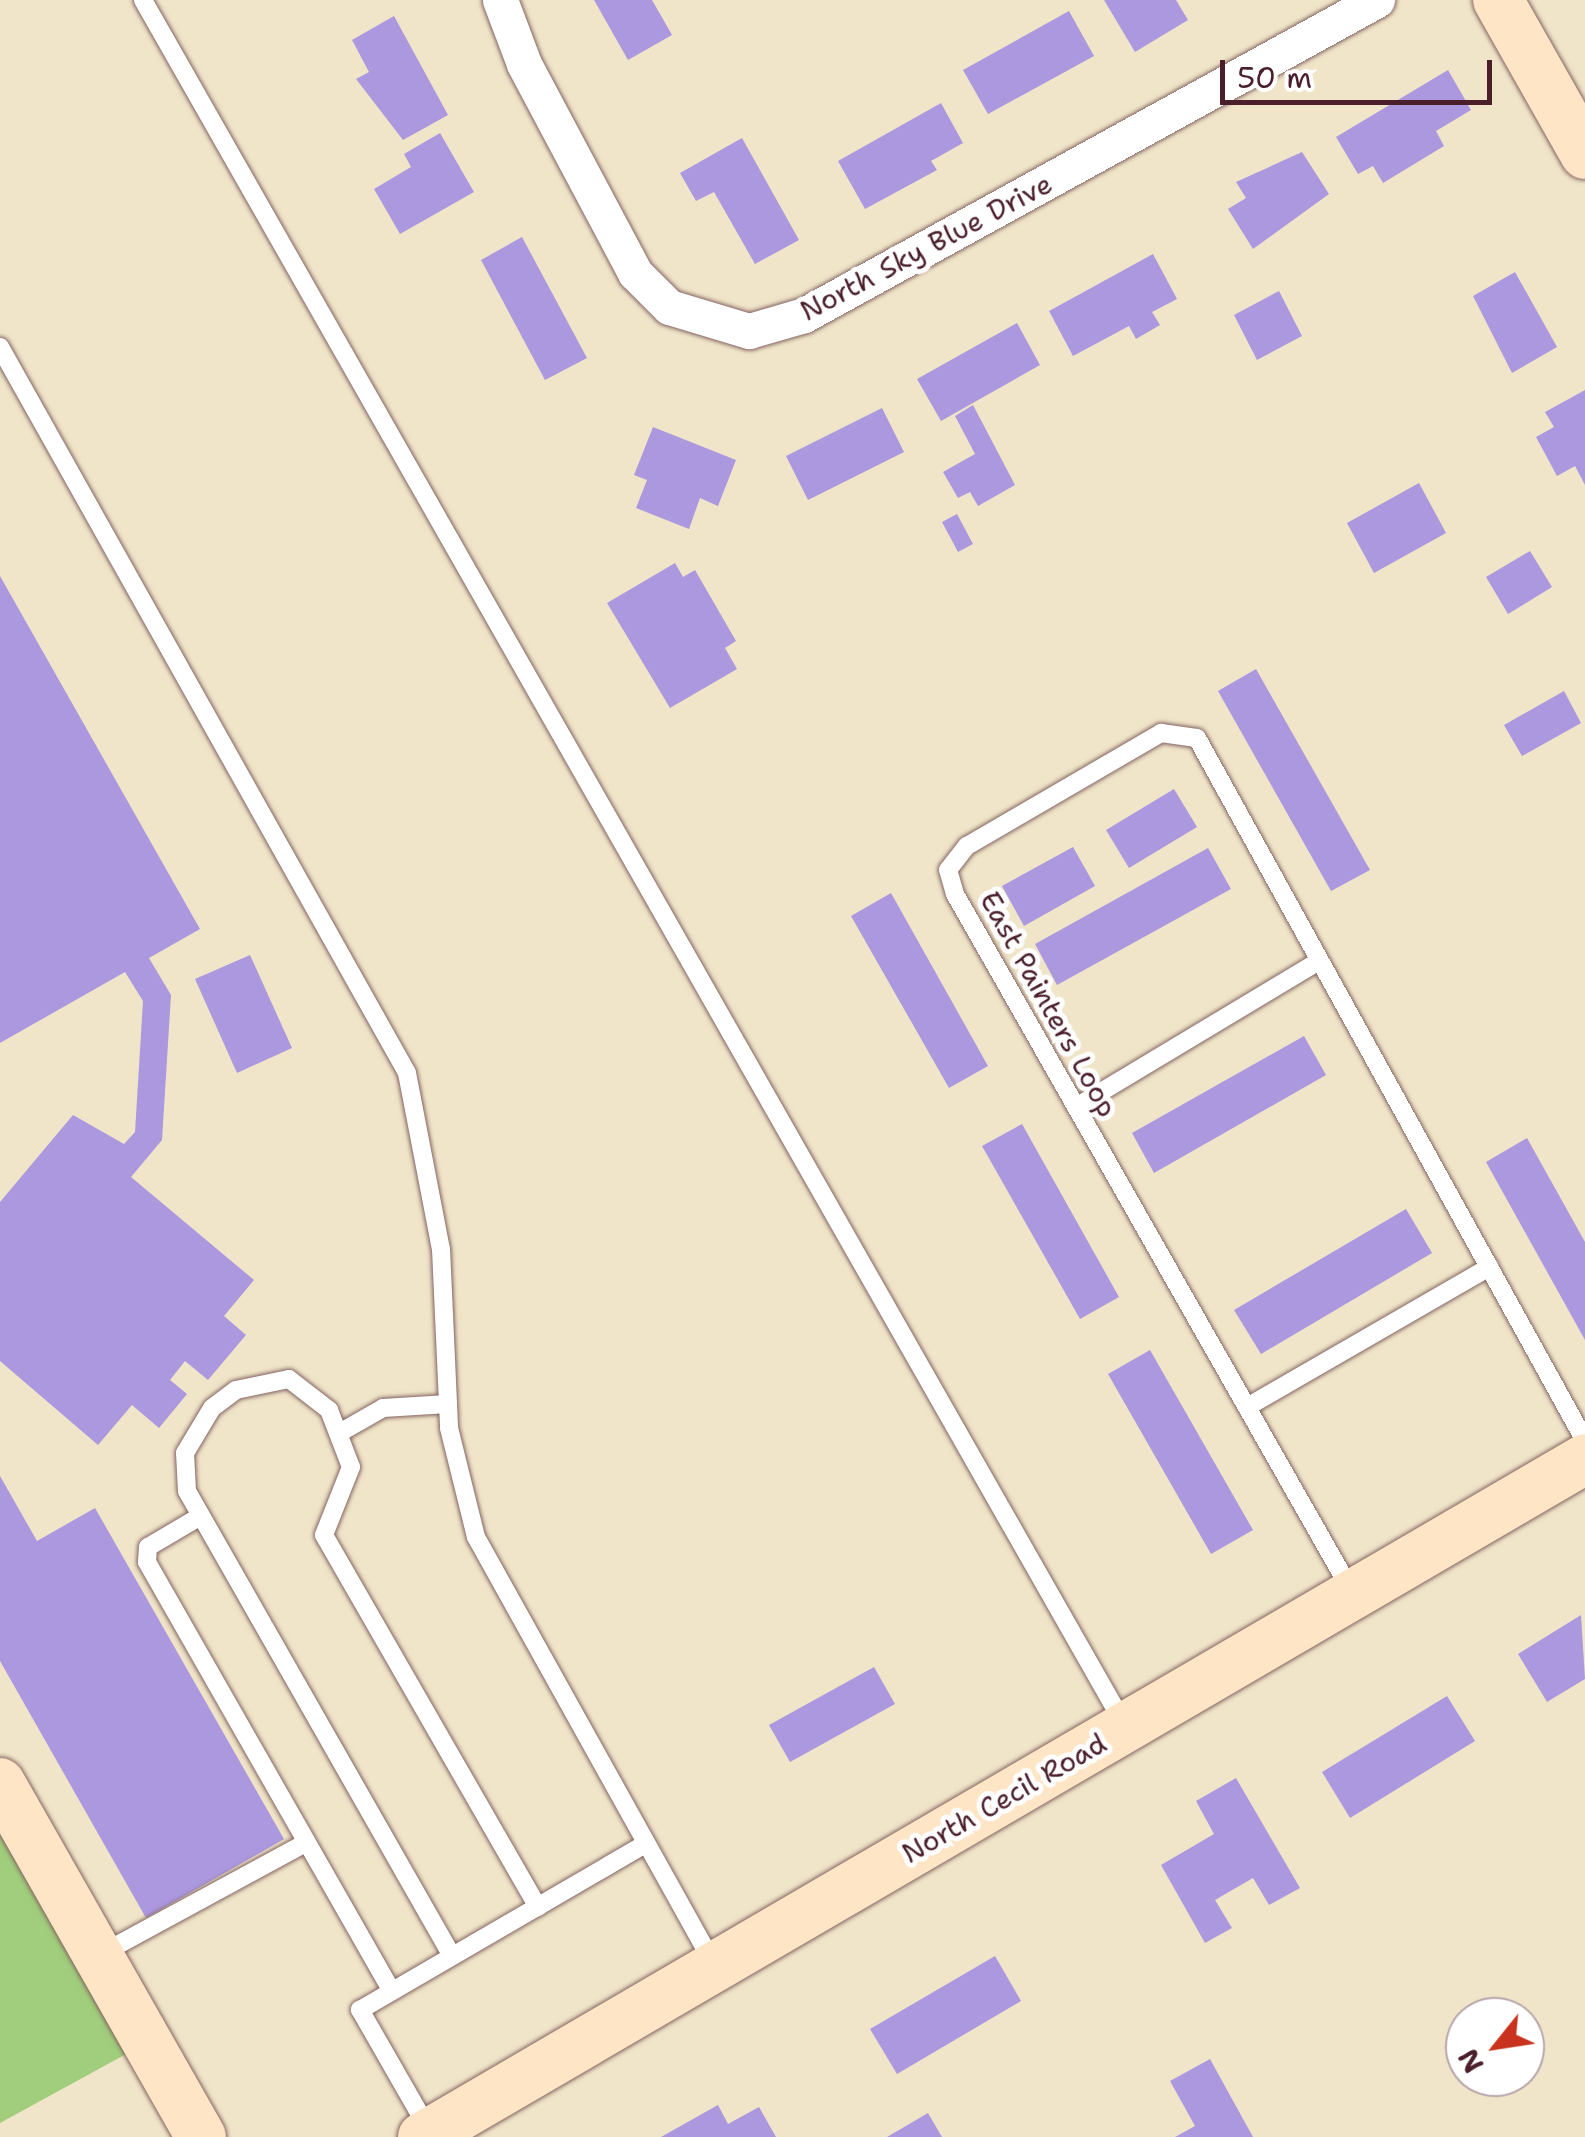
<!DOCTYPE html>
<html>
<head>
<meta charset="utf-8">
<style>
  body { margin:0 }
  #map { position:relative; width:1585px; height:2137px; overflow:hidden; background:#f0e5c9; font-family:"Shantell Sans",sans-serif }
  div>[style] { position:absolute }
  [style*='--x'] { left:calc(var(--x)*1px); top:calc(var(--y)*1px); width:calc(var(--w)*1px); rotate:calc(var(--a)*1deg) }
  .green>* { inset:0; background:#a0ce7c }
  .building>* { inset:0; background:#ab98df }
  .roads { filter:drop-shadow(0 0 2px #846462) drop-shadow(0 0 2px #846462) }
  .lane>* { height:18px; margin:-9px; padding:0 9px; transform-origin:9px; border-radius:9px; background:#fff }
  .street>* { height:35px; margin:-17.5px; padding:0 17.5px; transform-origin:17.5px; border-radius:17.5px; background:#fff }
  .secondary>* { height:50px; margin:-25px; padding:0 25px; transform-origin:25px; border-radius:25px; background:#fee5c5 }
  span { translate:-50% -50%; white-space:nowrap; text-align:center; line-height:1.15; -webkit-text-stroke:10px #fff; paint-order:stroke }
  .street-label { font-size:28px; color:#4a1f2b }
  .north { position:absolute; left:1445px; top:1997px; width:100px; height:100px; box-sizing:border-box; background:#fff; border:2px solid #b7a5aa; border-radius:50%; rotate:240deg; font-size:28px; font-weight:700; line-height:40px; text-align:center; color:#4a1f2b }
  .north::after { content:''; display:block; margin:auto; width:35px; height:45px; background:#c8321e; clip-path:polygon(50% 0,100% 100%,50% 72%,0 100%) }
  .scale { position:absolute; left:1220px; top:60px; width:272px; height:45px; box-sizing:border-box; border:5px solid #4a1f2b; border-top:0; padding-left:12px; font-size:30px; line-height:35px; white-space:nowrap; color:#4a1f2b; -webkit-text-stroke:8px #fff; paint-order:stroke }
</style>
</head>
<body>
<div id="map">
  <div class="green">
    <div style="clip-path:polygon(0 1826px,128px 2053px,0 2123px)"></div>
  </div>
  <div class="building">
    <div style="clip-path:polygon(594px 0,652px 0,672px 35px,628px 60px)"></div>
    <div style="clip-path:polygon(1104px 0,1176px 0,1188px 20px,1135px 52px)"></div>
    <div style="clip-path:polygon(1069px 11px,1094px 56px,988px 114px,963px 70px)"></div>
    <div style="clip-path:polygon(394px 16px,448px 115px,403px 140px,356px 79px,369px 72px,352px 40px)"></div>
    <div style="clip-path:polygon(1448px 70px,1471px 110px,1436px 131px,1444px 146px,1383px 183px,1373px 166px,1358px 174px,1336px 137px)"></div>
    <div style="clip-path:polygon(941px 103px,963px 143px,931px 161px,937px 170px,865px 209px,838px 161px)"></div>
    <div style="clip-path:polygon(440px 133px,474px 192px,400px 234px,374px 189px,411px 167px,404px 154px)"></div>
    <div style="clip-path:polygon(742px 138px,799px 240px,755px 264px,714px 192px,696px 201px,680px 173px)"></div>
    <div style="clip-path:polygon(1302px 152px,1329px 194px,1253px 249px,1228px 209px,1246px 198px,1236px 182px)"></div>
    <div style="clip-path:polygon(522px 237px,587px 358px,545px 380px,481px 260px)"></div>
    <div style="clip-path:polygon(1153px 254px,1177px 299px,1152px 312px,1160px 325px,1136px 339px,1129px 326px,1073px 356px,1049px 311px)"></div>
    <div style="clip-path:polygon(1515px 272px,1557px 347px,1512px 373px,1473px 296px)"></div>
    <div style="clip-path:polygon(1279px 291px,1302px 336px,1257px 360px,1234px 315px)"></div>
    <div style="clip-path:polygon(1017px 323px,1040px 365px,941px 421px,917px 379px)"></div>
    <div style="clip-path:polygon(1585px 390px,1585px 485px,1575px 466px,1557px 476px,1536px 437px,1554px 427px,1545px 412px)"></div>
    <div style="clip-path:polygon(973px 405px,1015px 485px,978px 506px,970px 492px,958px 498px,943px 472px,975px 454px,955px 416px)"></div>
    <div style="clip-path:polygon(882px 408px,904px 452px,808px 500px,786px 456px)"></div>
    <div style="clip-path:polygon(653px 427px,736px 460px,718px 506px,700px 498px,689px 529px,636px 508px,647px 480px,634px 475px)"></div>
    <div style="clip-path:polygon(1419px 483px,1446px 533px,1374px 573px,1347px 523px)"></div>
    <div style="clip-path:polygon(957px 514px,973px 544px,958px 552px,942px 522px)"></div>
    <div style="clip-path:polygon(1530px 551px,1552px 587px,1508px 614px,1486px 577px)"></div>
    <div style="clip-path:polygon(675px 563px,683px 577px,695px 570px,736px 641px,725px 648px,737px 669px,670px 708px,607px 603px)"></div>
    <div style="clip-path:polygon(0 576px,200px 929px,149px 958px,171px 995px,162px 1140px,131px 1177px,254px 1280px,224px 1316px,246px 1335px,208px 1380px,185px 1361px,170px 1380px,187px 1394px,159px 1428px,132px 1405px,98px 1445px,0 1361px,0 1202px,73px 1115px,124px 1144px,135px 1132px,143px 1001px,125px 972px,0 1043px)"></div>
    <div style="clip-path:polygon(1256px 669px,1370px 870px,1331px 891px,1218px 691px)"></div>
    <div style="clip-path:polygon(1564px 691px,1581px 723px,1522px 756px,1504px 725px)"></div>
    <div style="clip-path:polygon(1174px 789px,1197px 827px,1129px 868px,1106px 830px)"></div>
    <div style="clip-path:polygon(1073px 847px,1095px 886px,1024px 926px,1002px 886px)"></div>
    <div style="clip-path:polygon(1208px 848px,1231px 889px,1057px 985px,1035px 944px)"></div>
    <div style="clip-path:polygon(891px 893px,988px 1066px,949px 1088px,851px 916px)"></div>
    <div style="clip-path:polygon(250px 955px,292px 1048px,237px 1073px,195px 979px)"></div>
    <div style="clip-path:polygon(1304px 1036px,1326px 1075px,1154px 1173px,1132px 1133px)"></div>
    <div style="clip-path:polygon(1022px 1124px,1119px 1297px,1080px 1319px,982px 1146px)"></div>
    <div style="clip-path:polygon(1527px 1138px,1585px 1242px,1585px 1340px,1486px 1162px)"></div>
    <div style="clip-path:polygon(1406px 1209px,1432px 1253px,1261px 1354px,1234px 1310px)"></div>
    <div style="clip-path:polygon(1150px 1350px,1253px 1530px,1211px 1554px,1108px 1374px)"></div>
    <div style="clip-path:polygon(0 1476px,37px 1541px,95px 1508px,284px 1839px,146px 1918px,0 1661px)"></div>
    <div style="clip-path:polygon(1581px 1615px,1585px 1679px,1547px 1702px,1518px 1654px)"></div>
    <div style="clip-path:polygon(874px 1667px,895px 1704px,790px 1762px,769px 1725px)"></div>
    <div style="clip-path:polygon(1447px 1696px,1475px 1741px,1350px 1818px,1322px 1772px)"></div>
    <div style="clip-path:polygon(1236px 1778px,1300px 1888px,1269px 1905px,1253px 1878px,1215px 1900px,1232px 1928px,1205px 1943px,1161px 1865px,1214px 1834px,1196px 1801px)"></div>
    <div style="clip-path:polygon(995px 1956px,1021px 2001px,897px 2074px,870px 2029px)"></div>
    <div style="clip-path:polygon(1210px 2059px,1253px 2137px,1175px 2137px,1195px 2126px,1170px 2081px)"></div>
    <div style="clip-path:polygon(718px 2105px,728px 2124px,759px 2107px,776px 2137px,661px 2137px)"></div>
    <div style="clip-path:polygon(928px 2113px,942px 2137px,887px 2137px)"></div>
  </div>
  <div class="roads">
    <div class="lane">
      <div style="--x:143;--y:0;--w:1981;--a:60.36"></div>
      <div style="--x:0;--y:347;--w:832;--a:60.72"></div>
      <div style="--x:407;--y:1073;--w:179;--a:79.1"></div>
      <div style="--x:441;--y:1249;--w:179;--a:87.4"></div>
      <div style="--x:449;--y:1428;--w:112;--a:76.1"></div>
      <div style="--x:476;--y:1537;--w:491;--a:60.9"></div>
      <div style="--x:1076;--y:1107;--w:283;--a:-31"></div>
      <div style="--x:1247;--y:1407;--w:280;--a:-30"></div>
      <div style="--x:341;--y:1432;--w:48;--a:-29.7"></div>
      <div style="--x:383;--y:1408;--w:65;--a:-3.5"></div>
      <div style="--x:199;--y:1517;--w:59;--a:149.5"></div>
      <div style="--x:148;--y:1547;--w:15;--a:94"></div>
      <div style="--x:147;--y:1562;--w:494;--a:60.3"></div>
      <div style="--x:1352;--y:1592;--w:803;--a:-119.63"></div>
      <div style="--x:955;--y:894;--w:25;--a:-106"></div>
      <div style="--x:948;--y:870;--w:31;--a:-52"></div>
      <div style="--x:967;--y:846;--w:225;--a:-30.2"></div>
      <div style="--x:1161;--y:733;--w:36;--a:8"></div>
      <div style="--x:1197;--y:738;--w:803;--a:61.1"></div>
      <div style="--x:101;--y:1954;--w:234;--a:-28.5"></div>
      <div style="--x:452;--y:1956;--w:535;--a:-119.68"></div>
      <div style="--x:187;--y:1491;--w:38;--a:-93"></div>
      <div style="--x:185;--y:1453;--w:52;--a:-59"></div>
      <div style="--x:212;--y:1408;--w:30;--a:-37"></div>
      <div style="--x:236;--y:1390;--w:54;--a:-11.7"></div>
      <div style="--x:289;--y:1379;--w:51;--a:37.8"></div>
      <div style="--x:329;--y:1410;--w:61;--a:68.9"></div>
      <div style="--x:351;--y:1467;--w:73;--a:111.7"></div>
      <div style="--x:324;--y:1535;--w:429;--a:60.1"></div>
      <div style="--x:430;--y:2132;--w:141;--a:-119.8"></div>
      <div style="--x:360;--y:2010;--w:328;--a:-30.2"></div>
    </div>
    <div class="street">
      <div style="--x:500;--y:0;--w:68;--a:69.4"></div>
      <div style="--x:524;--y:64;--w:237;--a:62"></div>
      <div style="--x:635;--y:273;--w:48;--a:45"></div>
      <div style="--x:669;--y:307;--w:84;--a:16.7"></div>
      <div style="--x:749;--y:331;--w:57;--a:-16.2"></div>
      <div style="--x:804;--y:315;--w:654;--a:-28.8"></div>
    </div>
    <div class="secondary">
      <div style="--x:1498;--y:0;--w:177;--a:60.5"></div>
      <div style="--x:0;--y:1783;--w:407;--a:60.4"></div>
      <div style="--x:423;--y:2137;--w:1345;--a:-30.26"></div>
    </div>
  </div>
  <div class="street-label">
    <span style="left:926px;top:247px;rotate:-28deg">North Sky Blue Drive</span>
    <span style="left:1049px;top:1004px;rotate:61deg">East Painters Loop</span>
    <span style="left:1004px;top:1798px;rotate:-30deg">North Cecil Road</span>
  </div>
  <div class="north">N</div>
  <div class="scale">50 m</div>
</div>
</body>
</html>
